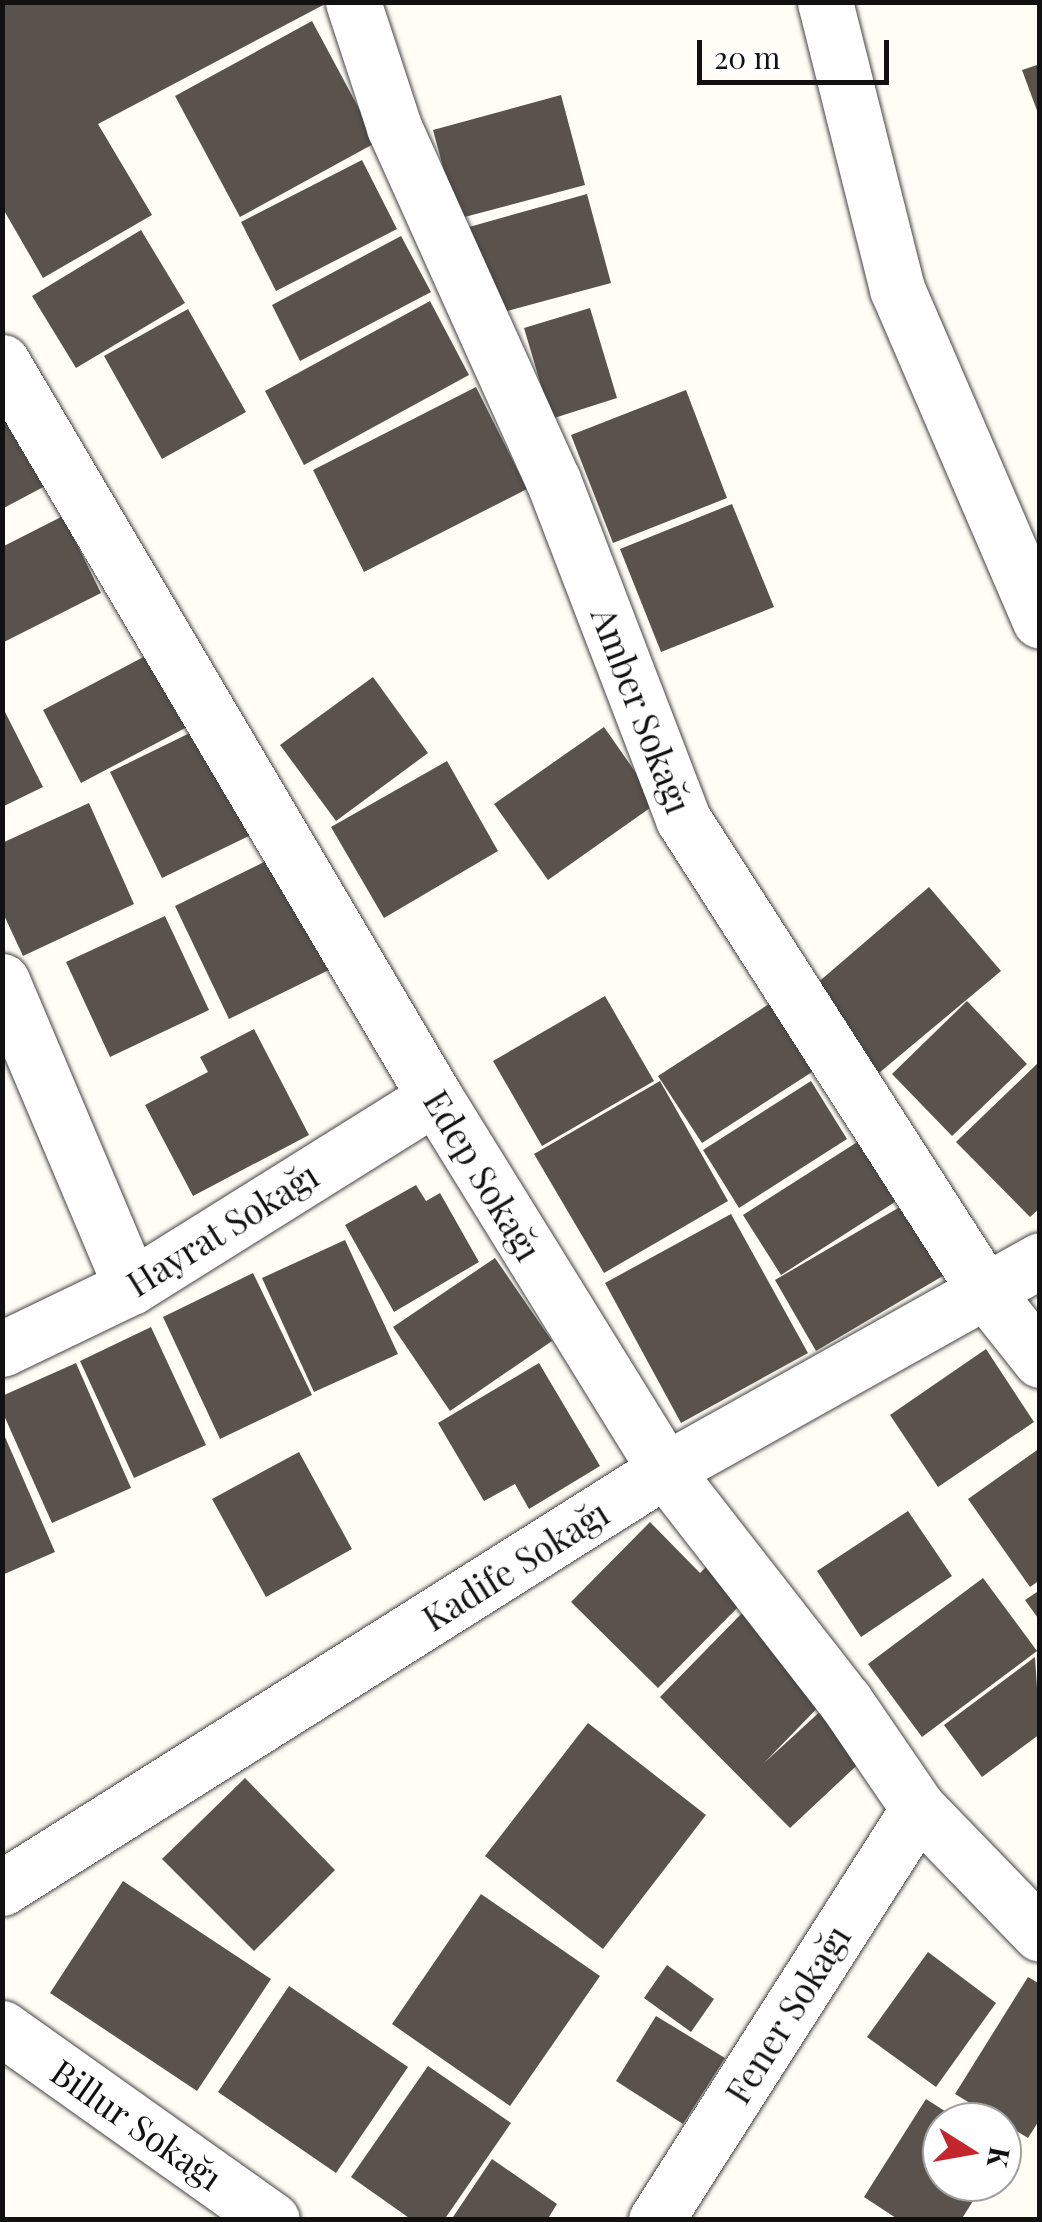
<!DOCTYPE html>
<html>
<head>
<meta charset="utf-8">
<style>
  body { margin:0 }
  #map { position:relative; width:1042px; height:2222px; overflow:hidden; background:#fffdf5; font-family:"Playfair Display",serif }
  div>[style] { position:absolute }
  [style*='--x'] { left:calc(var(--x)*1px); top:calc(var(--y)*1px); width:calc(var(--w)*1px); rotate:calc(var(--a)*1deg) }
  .building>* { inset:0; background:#5a524d }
  .roads { filter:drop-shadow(0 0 2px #444) drop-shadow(0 0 2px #444) }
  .minor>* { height:55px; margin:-27.5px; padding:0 27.5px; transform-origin:27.5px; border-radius:27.5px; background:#fff }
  span { translate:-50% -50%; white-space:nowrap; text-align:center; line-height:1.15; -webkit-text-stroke:10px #fff; paint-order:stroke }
  .street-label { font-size:35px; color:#111 }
  .frame { position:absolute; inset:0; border:5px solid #111; pointer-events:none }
  .north { position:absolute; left:922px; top:2102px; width:100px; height:100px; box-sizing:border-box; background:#fff; border:2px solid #a0a0a0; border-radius:50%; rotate:101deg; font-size:28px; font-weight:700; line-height:40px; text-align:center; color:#111 }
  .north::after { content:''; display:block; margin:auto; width:35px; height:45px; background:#c4262e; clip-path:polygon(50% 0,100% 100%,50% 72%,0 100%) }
  .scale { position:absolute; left:697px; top:40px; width:192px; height:45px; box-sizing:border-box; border:5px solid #111; border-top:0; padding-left:12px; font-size:30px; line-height:35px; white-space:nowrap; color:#111; -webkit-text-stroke:8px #fff; paint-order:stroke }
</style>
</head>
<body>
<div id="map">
  <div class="building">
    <div style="clip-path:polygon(2px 2px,329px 2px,98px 124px,152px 215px,43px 278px,2px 207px)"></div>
    <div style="clip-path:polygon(312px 21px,377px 142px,240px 217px,175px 96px)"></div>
    <div style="clip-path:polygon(1040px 64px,1040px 116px,1039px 116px,1022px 70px)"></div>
    <div style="clip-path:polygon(561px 95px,585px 185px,457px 219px,433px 130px)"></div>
    <div style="clip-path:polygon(362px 160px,397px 229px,276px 291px,241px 222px)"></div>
    <div style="clip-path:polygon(587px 194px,611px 283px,485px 317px,462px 229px)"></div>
    <div style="clip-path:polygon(141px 230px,185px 303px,76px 368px,32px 296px)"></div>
    <div style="clip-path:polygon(401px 236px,431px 292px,300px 361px,272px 305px)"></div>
    <div style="clip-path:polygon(430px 301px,469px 375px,304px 465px,265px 391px)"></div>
    <div style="clip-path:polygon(590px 308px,617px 398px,551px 419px,524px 328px)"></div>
    <div style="clip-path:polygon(188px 309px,246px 412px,162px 459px,104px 356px)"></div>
    <div style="clip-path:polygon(476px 387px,527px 489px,364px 572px,313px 470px)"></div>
    <div style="clip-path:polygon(686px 390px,727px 498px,613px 543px,571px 435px)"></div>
    <div style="clip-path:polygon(2px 405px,47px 485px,2px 509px)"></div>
    <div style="clip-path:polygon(732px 504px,774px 607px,661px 652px,620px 549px)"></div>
    <div style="clip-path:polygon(63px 516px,101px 593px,2px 643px,2px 547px)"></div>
    <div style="clip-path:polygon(151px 653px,189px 726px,81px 783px,43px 710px)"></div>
    <div style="clip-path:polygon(373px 677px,428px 753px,336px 821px,280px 745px)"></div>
    <div style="clip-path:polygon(2px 706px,43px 787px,2px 807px)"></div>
    <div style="clip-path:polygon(604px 727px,657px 803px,548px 880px,494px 804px)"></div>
    <div style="clip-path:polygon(200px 728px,251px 835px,162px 878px,110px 772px)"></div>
    <div style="clip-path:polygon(447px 761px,498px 851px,384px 918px,331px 827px)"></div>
    <div style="clip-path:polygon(89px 803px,134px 904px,23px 956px,2px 911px,2px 843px)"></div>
    <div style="clip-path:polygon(280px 854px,335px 967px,229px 1019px,175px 906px)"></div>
    <div style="clip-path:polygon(929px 887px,1001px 971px,879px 1073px,808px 991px)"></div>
    <div style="clip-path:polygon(165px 916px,209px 1010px,110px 1057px,66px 962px)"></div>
    <div style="clip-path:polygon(783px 995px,826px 1063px,702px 1143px,658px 1076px)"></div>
    <div style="clip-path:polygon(605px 996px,654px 1081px,542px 1146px,493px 1061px)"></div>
    <div style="clip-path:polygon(967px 1001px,1027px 1064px,952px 1136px,892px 1074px)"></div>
    <div style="clip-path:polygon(254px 1029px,309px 1135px,193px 1196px,145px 1105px,208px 1072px,200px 1057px)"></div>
    <div style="clip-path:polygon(1040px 1061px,1040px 1208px,1030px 1217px,956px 1142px)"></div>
    <div style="clip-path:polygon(660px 1081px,728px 1201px,604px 1273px,534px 1154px)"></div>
    <div style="clip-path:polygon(811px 1081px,847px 1139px,739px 1208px,703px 1150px)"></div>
    <div style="clip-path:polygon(873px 1132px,912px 1191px,781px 1275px,743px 1215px)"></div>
    <div style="clip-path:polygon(416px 1185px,426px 1201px,440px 1193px,479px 1262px,394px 1312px,345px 1225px)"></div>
    <div style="clip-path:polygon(917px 1197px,958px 1267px,816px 1351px,775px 1280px)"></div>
    <div style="clip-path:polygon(731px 1214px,808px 1353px,681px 1423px,605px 1283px)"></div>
    <div style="clip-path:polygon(345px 1240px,398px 1354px,314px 1392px,262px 1278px)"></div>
    <div style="clip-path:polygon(495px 1258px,552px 1341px,450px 1411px,393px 1327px)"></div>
    <div style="clip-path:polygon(253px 1273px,312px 1395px,220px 1439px,163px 1317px)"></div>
    <div style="clip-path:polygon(151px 1327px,206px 1445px,134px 1478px,80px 1361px)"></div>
    <div style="clip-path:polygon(986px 1349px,1034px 1422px,938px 1487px,890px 1415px)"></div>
    <div style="clip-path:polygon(76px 1363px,131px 1488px,52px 1523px,2px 1411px,2px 1396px)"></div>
    <div style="clip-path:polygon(539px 1363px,600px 1466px,529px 1509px,515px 1484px,484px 1501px,438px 1423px)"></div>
    <div style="clip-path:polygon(2px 1430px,55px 1552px,2px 1575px)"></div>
    <div style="clip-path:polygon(1040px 1448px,1040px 1580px,1030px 1587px,968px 1499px)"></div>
    <div style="clip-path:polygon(299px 1452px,352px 1549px,266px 1597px,212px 1499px)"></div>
    <div style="clip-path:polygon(908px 1511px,952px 1576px,861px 1637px,817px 1571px)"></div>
    <div style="clip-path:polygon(650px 1522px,700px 1573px,709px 1564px,745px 1600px,658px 1688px,571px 1602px)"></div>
    <div style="clip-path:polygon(983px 1578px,1037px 1651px,922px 1737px,868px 1664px)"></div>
    <div style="clip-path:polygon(1040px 1590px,1040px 1621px,1025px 1600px)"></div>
    <div style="clip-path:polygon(745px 1610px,831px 1694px,764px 1763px,824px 1708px,869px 1754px,790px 1828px,660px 1697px)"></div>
    <div style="clip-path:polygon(1035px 1657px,1040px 1734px,982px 1777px,944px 1725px)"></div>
    <div style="clip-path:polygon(588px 1723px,706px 1815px,603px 1949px,485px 1856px)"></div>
    <div style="clip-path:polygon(245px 1778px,335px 1870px,254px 1951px,162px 1859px)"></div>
    <div style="clip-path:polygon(123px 1881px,271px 1979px,197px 2091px,50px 1993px)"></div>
    <div style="clip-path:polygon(481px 1894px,600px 1976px,510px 2106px,392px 2024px)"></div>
    <div style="clip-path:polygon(928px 1952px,996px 2003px,936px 2087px,867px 2037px)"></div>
    <div style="clip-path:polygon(667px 1965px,714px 1999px,691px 2032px,644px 1998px)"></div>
    <div style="clip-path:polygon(1028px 1977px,1040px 1984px,1040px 2119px,1028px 2138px,955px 2094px)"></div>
    <div style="clip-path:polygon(289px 1986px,408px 2067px,336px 2173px,218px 2092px)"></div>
    <div style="clip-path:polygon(656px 2016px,725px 2058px,683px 2124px,616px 2081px)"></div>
    <div style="clip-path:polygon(428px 2066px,511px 2123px,444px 2220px,412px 2220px,351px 2177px)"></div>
    <div style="clip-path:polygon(926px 2099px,962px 2122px,942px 2122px,942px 2182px,985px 2182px,961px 2220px,899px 2220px,864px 2197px)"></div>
    <div style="clip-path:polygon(492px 2159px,557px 2204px,547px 2220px,451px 2220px)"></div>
  </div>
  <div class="roads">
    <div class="minor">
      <div style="--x:353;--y:2;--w:132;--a:71.8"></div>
      <div style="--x:394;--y:127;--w:387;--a:65.8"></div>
      <div style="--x:553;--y:480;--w:363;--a:69"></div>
      <div style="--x:683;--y:819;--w:562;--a:57.36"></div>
      <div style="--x:986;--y:1292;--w:87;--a:51.5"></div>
      <div style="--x:825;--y:2;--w:296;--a:75.9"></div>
      <div style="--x:897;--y:289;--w:361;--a:66.7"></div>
      <div style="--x:2;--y:362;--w:853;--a:59.5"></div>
      <div style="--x:435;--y:1097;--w:438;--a:58.3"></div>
      <div style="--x:665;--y:1470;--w:293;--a:52.1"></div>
      <div style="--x:845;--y:1701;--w:130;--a:55.7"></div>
      <div style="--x:918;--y:1808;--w:175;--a:45.9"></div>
      <div style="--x:2;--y:981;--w:332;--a:67.1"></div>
      <div style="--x:2;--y:1349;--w:143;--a:-25.7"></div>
      <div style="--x:131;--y:1287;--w:358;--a:-32"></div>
      <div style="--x:2;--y:1888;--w:784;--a:-32.23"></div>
      <div style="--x:665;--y:1470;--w:430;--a:-29.2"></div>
      <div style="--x:2;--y:2028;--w:331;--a:35.4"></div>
      <div style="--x:656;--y:2220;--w:488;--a:-57.5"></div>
    </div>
  </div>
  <div class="street-label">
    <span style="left:642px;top:710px;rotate:69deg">Amber Sokağı</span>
    <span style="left:483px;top:1175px;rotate:59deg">Edep Sokağı</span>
    <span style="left:222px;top:1229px;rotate:-32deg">Hayrat Sokağı</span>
    <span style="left:515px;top:1565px;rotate:-32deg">Kadife Sokağı</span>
    <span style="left:787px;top:2014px;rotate:-58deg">Fener Sokağı</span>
    <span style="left:137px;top:2124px;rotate:35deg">Billur Sokağı</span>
  </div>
  <div class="frame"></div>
  <div class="north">K</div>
  <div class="scale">20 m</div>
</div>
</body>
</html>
